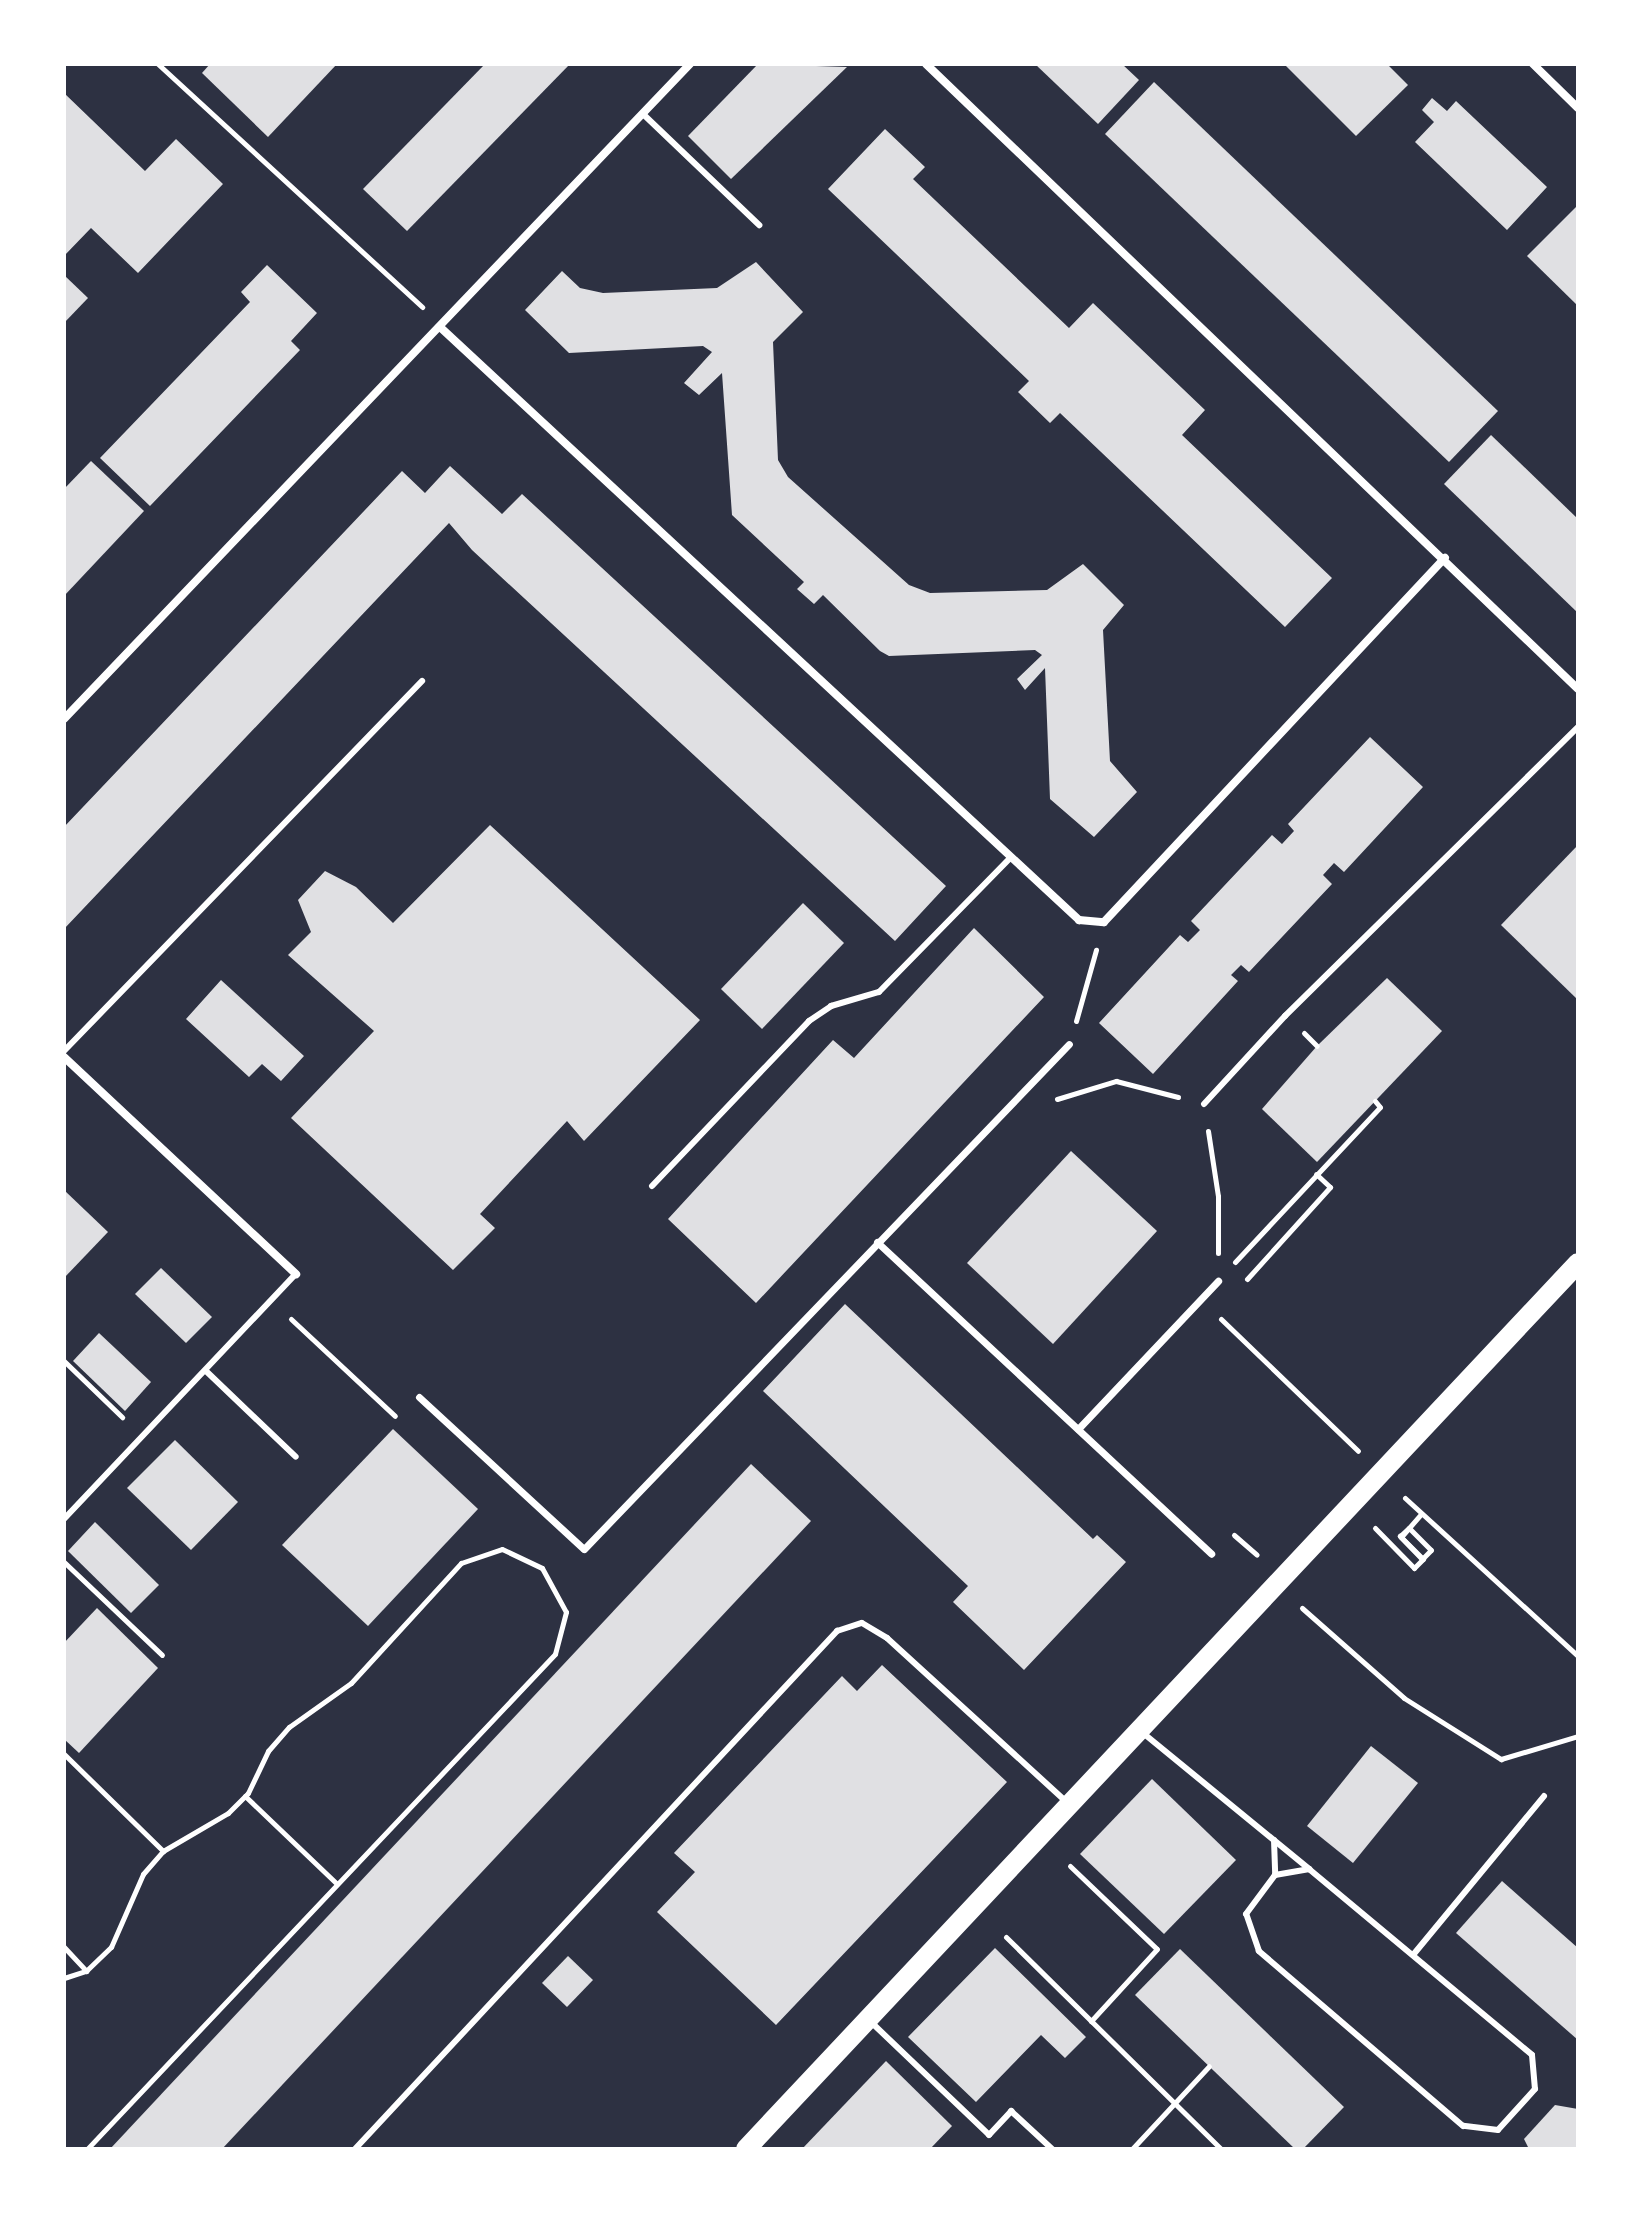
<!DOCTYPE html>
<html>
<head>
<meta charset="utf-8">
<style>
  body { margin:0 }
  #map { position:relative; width:1642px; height:2213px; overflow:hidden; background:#2d3142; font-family:"Space Grotesk",sans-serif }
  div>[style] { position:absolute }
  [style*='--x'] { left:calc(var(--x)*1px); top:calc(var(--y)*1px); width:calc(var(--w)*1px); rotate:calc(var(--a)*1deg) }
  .building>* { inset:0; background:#e0e0e3 }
  .path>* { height:5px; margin:-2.5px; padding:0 2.5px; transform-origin:2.5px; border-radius:2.5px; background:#fff }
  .service>* { height:6px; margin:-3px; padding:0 3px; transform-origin:3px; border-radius:3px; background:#fff }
  .pedestrian>* { height:7px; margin:-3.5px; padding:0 3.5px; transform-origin:3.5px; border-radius:3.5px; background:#fff }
  .minor>* { height:8px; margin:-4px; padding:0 4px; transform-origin:4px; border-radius:4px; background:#fff }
  .primary>* { height:20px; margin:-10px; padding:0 10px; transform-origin:10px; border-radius:10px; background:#fff }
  span { translate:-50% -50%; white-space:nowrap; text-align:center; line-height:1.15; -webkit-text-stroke:7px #fff; paint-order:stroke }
  .frame { position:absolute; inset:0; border:66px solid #fff; pointer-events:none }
</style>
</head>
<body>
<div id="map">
  <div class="building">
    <div style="clip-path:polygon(210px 64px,337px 64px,268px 137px,202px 73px)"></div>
    <div style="clip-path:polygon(485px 64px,570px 64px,407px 231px,363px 189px)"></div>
    <div style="clip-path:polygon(758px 64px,847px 67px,731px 179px,688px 136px)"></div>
    <div style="clip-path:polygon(1035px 64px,1122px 64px,1139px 80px,1098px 124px)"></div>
    <div style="clip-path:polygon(1284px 64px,1387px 64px,1408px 85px,1356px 136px)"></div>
    <div style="clip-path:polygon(1154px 82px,1498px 411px,1449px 462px,1105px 134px)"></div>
    <div style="clip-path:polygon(64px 93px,145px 171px,176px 139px,223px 184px,138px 273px,91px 228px,64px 256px)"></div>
    <div style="clip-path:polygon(1432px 98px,1447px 111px,1456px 101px,1547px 187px,1507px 230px,1415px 142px,1434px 122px,1422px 110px)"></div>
    <div style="clip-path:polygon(885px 129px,925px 167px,913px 179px,1069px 328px,1093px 303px,1205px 410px,1182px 435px,1332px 578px,1285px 627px,1060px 413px,1050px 423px,1018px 392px,1029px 381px,828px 189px)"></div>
    <div style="clip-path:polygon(1578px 205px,1578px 306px,1527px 256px)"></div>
    <div style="clip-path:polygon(756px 262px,803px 312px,773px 342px,778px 460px,788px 477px,909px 585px,930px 593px,1047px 590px,1083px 564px,1124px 605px,1103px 630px,1110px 761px,1137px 792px,1094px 837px,1050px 799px,1045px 668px,1025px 690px,1017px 679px,1042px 655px,1035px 650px,889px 656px,880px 651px,823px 595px,814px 604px,797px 589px,804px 582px,732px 515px,722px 373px,699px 395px,684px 383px,712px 352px,703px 346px,569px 353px,525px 310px,562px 271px,580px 288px,603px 293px,717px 288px)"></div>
    <div style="clip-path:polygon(267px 265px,317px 313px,291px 341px,300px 350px,150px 506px,100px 458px,250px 302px,241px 292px)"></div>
    <div style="clip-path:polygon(64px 275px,88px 298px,64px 323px)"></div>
    <div style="clip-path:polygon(1491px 435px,1578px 519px,1578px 613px,1444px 484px)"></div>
    <div style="clip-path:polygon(91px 461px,144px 511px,64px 596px,64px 489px)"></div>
    <div style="clip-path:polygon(450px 466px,502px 514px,522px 494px,946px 886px,895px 941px,472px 550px,449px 523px,64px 929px,64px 827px,402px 471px,425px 493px)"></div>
    <div style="clip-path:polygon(1370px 737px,1423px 787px,1344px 872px,1334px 863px,1323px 875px,1332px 884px,1249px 972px,1241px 965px,1231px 975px,1238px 981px,1153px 1074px,1099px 1023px,1180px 935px,1188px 942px,1200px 930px,1191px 921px,1272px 835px,1282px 844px,1294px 831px,1288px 824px)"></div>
    <div style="clip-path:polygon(490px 825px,700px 1020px,584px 1141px,567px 1121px,480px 1214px,495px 1228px,453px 1270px,291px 1118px,374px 1031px,288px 955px,311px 932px,298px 900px,325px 871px,356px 887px,393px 923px)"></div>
    <div style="clip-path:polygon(1578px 845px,1578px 1000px,1501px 925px)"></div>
    <div style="clip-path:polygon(803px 903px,844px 943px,762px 1029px,721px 989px)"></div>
    <div style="clip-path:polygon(974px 928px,1044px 997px,756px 1303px,668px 1219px,833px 1040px,854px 1058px)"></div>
    <div style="clip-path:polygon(1387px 978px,1442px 1031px,1317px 1162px,1262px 1109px,1317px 1046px)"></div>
    <div style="clip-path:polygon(221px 980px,304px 1056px,281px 1081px,262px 1064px,249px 1077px,186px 1019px)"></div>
    <div style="clip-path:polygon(1071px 1151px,1157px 1231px,1053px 1344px,967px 1263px)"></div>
    <div style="clip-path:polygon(64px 1190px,108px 1232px,64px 1278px)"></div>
    <div style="clip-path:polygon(161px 1268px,212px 1317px,186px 1343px,135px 1294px)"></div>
    <div style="clip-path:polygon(845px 1304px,1093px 1539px,1097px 1535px,1126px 1562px,1024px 1670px,953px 1602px,968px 1586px,763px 1391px)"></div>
    <div style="clip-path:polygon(99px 1333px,151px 1382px,125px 1411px,73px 1361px)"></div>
    <div style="clip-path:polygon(393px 1429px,478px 1509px,368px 1626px,282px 1545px)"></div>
    <div style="clip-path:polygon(175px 1440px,238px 1502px,191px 1550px,127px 1488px)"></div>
    <div style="clip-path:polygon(751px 1464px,811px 1521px,222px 2149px,110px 2149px)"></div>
    <div style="clip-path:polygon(95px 1522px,159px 1585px,131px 1613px,68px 1551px)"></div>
    <div style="clip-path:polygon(97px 1608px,158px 1668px,79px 1753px,64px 1739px,64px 1643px)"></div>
    <div style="clip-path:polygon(882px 1665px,1007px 1782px,776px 2025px,657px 1912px,695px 1872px,674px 1853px,842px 1676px,857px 1691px)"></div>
    <div style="clip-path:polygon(1371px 1746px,1418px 1783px,1353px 1863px,1307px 1826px)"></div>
    <div style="clip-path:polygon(1152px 1779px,1236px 1860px,1164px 1934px,1080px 1854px)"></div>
    <div style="clip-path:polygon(1502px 1881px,1578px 1948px,1578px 2040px,1456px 1933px)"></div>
    <div style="clip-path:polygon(995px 1948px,1086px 2037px,1065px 2058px,1041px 2035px,976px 2102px,908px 2037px)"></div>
    <div style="clip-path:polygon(1180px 1949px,1344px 2107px,1303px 2149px,1295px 2149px,1135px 1995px)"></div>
    <div style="clip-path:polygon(568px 1956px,593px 1980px,567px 2007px,542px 1983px)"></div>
    <div style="clip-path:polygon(886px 2061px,952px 2126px,930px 2149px,802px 2149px)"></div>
    <div style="clip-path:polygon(1555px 2105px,1578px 2109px,1578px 2149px,1529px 2149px,1524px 2139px)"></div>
  </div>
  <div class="path">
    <div style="--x:158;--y:64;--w:359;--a:42.6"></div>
    <div style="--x:1076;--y:1021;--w:74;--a:-74.3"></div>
    <div style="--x:1304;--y:1033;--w:18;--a:45"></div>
    <div style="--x:1057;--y:1099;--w:62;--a:-17"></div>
    <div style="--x:1116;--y:1081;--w:64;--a:14.5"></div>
    <div style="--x:1208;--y:1131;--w:66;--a:81.3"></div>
    <div style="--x:1218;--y:1196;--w:57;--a:90"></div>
    <div style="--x:1235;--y:1262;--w:212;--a:-46.9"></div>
    <div style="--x:1380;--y:1107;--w:8;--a:-130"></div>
    <div style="--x:1247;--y:1279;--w:124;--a:-47.9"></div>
    <div style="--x:1330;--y:1187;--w:19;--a:-137"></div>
    <div style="--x:291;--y:1319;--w:142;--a:43"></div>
    <div style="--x:1221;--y:1319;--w:190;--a:43.9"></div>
    <div style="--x:64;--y:1361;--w:81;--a:44"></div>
    <div style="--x:1405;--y:1498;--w:234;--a:42.4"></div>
    <div style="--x:1375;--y:1528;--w:56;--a:45.7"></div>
    <div style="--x:1414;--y:1568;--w:13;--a:-45"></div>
    <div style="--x:1423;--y:1559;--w:33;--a:-135"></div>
    <div style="--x:1400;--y:1536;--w:12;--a:-42"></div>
    <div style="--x:1409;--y:1528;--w:31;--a:45"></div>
    <div style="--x:1431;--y:1550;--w:13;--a:135"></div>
    <div style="--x:1422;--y:1559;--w:30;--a:-134"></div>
    <div style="--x:1401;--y:1537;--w:30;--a:-49"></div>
    <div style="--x:1234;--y:1535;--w:30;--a:41"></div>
    <div style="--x:64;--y:1562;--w:135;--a:43.5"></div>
    <div style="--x:1302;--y:1608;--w:136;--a:41.4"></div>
    <div style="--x:1404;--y:1698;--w:115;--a:32.2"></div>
    <div style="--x:1501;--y:1759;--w:80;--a:-16.6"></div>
    <div style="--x:64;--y:1754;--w:139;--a:44.4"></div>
    <div style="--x:245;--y:1796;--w:127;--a:43.7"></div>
    <div style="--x:1070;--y:1866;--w:120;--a:43.7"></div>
    <div style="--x:1157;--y:1949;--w:98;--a:132.5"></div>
    <div style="--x:1006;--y:1937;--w:302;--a:44.6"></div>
    <div style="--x:64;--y:1947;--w:33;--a:47"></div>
    <div style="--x:64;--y:1978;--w:23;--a:-18"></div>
    <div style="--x:86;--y:1971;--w:35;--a:-44"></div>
    <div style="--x:111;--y:1947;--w:80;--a:-66.3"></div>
    <div style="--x:143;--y:1874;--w:30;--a:-49"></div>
    <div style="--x:163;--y:1851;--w:75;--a:-30.3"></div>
    <div style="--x:228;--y:1813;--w:28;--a:-45"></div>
    <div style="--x:248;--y:1793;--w:47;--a:-64.5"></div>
    <div style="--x:268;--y:1751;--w:32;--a:-49"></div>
    <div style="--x:289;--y:1727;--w:76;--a:-35.4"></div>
    <div style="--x:351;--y:1683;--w:163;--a:-47.5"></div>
    <div style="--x:461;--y:1563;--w:43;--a:-18.9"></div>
    <div style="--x:502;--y:1549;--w:44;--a:25.4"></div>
    <div style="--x:542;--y:1568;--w:50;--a:61.4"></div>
    <div style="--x:566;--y:1612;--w:43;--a:104.7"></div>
    <div style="--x:555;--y:1654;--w:681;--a:133.39"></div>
    <div style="--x:1132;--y:2149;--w:113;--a:-47.1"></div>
  </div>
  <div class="service">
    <div style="--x:643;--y:114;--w:161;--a:43.7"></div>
    <div style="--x:64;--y:1051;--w:515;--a:-45.94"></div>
    <div style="--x:1204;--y:1104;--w:120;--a:-47.4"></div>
    <div style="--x:1285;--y:1016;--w:412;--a:-44.6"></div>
    <div style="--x:652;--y:1186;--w:228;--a:-46.4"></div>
    <div style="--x:809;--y:1021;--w:27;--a:-34"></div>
    <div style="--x:831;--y:1006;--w:50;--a:-16.3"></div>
    <div style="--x:879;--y:992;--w:189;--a:-45.6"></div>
    <div style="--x:206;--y:1371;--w:124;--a:43.7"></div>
    <div style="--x:64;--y:1519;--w:337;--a:-46.6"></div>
    <div style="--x:1143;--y:1733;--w:215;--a:39.3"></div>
    <div style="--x:1309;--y:1869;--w:290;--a:39.8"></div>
    <div style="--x:1532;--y:2055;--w:34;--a:85"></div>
    <div style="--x:1535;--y:2089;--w:55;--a:132.1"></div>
    <div style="--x:1498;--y:2130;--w:35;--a:-173"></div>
    <div style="--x:1463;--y:2126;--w:269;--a:-139.4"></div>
    <div style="--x:1259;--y:1951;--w:39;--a:-109"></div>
    <div style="--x:1246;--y:1914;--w:49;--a:-53.4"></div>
    <div style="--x:1275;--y:1875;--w:35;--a:-10"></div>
    <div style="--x:1274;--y:1840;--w:35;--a:88"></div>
    <div style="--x:1413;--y:1955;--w:206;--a:-50.5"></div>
    <div style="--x:872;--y:2023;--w:162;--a:43.7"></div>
    <div style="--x:989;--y:2135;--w:33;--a:-47"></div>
    <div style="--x:1011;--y:2111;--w:56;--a:42.8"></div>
    <div style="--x:355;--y:2149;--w:708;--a:-47.06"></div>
    <div style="--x:837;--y:1631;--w:26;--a:-18"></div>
    <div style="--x:862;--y:1623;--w:29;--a:31"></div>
    <div style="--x:887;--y:1638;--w:245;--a:42.4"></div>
  </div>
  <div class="pedestrian">
    <div style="--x:877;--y:1242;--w:457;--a:43"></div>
    <div style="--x:419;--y:1397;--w:224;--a:42.7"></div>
    <div style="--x:584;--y:1549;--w:700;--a:-46.16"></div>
    <div style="--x:1078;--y:1429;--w:204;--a:-46.6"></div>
  </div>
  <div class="minor">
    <div style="--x:926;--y:64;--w:903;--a:43.79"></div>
    <div style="--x:1533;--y:64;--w:63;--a:44.4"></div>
    <div style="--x:440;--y:327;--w:872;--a:42.86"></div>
    <div style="--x:1079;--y:920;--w:25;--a:5"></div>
    <div style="--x:1104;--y:922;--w:499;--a:-46.9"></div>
    <div style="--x:64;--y:719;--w:906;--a:-46.3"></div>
    <div style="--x:64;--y:1057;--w:318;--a:43.1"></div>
  </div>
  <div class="primary">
    <div style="--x:746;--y:2149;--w:1215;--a:-46.8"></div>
  </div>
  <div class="frame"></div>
</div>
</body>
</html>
